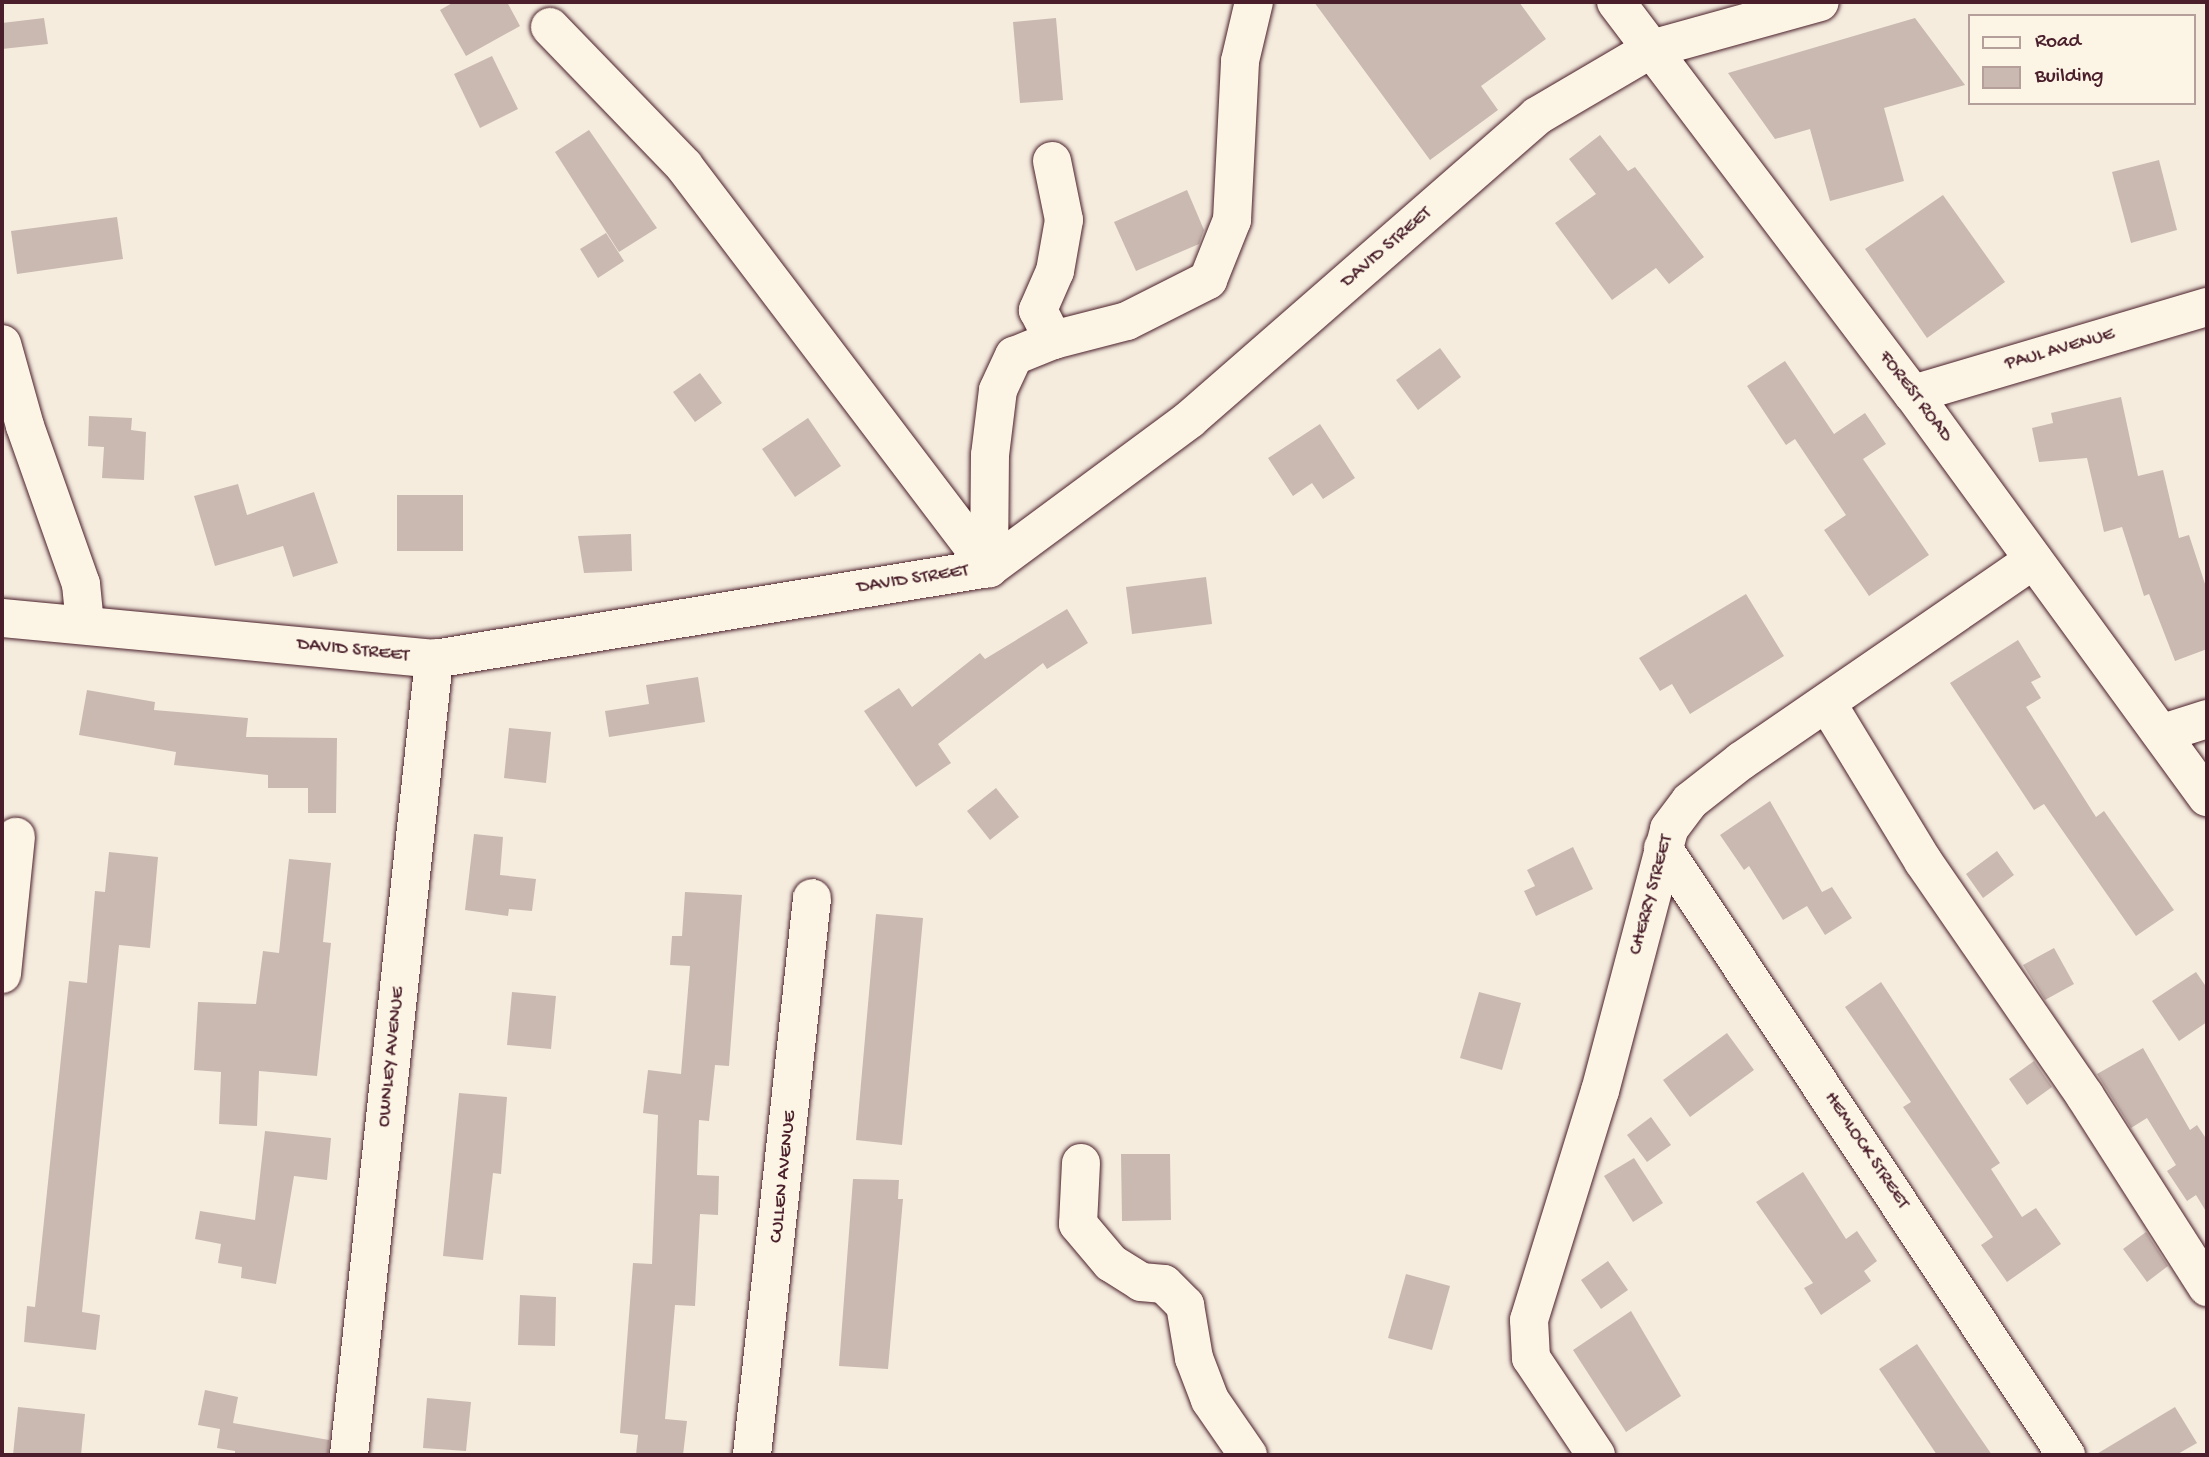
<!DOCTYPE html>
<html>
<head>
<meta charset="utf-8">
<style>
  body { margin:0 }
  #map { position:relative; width:2209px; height:1457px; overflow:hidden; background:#f5ecde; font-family:"Gochi Hand",sans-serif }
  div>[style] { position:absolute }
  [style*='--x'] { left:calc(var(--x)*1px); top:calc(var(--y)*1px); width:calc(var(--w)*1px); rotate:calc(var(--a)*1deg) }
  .building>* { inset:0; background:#cab9b1 }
  .roads { filter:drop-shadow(0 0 2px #4a1f2b) drop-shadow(0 0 2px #4a1f2b) }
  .minor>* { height:38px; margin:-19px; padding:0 19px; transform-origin:19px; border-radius:19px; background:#fcf5e5 }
  .major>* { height:38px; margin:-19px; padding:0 19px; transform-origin:19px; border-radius:19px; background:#fcf5e5 }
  span { translate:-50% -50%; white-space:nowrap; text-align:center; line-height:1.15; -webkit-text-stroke:6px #fcf5e5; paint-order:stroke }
  .street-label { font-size:19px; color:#4a1f2b }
  .frame { position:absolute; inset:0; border:4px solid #4a1f2b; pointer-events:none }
  .legend { position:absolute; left:1968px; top:14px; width:228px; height:91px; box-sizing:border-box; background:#fcf5e5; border:2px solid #b59f9b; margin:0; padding:9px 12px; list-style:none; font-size:21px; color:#4a1f2b }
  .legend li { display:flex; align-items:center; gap:14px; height:35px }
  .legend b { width:35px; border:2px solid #b59f9b }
</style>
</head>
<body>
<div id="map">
  <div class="building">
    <div style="clip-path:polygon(454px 2px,507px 2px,520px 26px,466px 56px,440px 10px)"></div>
    <div style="clip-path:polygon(1314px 2px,1519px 2px,1546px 39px,1481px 86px,1498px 110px,1430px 160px)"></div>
    <div style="clip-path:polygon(44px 18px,48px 44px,2px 49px,2px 23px)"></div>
    <div style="clip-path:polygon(1056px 18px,1063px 100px,1020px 103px,1013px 22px)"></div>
    <div style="clip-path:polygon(1915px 18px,1965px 85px,1884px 108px,1904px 181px,1830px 201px,1810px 129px,1775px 139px,1728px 73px)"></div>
    <div style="clip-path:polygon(492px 56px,518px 109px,480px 128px,454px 74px)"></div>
    <div style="clip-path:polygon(589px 130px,657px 228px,619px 252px,555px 152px)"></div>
    <div style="clip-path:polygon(1600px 135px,1628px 171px,1635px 167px,1704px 257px,1669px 284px,1656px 268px,1612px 300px,1555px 223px,1596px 194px,1569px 159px)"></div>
    <div style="clip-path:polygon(2159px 160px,2177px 230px,2131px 243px,2112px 172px)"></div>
    <div style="clip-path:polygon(1187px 190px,1204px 230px,1199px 244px,1136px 271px,1114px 222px)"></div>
    <div style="clip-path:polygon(1943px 195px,2005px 282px,1927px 338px,1865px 249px)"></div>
    <div style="clip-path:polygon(117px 217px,123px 259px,17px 274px,11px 231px)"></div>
    <div style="clip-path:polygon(606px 233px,624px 261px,598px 278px,580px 249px)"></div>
    <div style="clip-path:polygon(1440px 348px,1461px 377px,1418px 410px,1396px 380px)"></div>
    <div style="clip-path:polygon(1785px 361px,1834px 434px,1865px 413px,1886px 444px,1863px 459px,1929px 555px,1869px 596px,1824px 530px,1846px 515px,1795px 439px,1786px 445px,1747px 386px)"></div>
    <div style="clip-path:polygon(700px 373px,722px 403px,695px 422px,673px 392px)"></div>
    <div style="clip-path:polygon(2121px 397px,2138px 476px,2163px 470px,2179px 538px,2189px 535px,2207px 590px,2207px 649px,2175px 661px,2149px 594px,2144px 596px,2122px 527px,2104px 532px,2087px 458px,2039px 462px,2032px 428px,2053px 423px,2051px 413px)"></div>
    <div style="clip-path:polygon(89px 416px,132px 418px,131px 430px,146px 432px,144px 480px,102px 478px,104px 447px,88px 446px)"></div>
    <div style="clip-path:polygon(808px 418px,841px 466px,795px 497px,762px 449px)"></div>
    <div style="clip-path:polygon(1320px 424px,1355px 478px,1323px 499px,1312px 483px,1293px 496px,1268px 458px)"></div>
    <div style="clip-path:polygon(238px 484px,247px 515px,314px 492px,338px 563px,293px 577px,283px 546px,215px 566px,194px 496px)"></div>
    <div style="clip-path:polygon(397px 495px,463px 495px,463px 551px,397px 551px)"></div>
    <div style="clip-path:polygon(631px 534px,632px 571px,584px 573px,578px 536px)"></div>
    <div style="clip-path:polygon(1206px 577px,1212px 624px,1132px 634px,1126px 587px)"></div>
    <div style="clip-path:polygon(1746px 594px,1784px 656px,1690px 714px,1672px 684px,1660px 691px,1639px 658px)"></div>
    <div style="clip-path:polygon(1067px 609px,1088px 643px,1047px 669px,1043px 663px,938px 744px,951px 763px,916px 787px,864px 711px,899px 688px,912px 707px,980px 653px,985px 659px)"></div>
    <div style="clip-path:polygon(2018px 640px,2041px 677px,2031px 682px,2041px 698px,2026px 707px,2096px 817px,2104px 811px,2174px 910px,2136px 936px,2044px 804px,2034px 810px,1950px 683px)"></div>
    <div style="clip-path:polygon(698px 677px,705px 722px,609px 737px,605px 711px,649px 704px,646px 685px)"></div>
    <div style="clip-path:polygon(87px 690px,155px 702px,154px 710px,248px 718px,246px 737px,337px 738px,336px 813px,308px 813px,308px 788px,268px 788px,268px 775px,174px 765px,176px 752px,79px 735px)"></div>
    <div style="clip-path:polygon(509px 728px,551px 732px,546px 783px,504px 778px)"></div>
    <div style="clip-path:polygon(996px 788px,1019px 817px,990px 840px,967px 811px)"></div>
    <div style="clip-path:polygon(1770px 801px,1822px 892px,1832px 887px,1852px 918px,1825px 935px,1807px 906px,1783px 920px,1749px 866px,1744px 870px,1720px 835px)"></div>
    <div style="clip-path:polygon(474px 834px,503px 837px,500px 875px,536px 879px,532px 911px,509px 909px,508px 916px,465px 910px)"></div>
    <div style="clip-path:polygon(1573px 847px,1593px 889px,1536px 916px,1524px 891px,1535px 886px,1527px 870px)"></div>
    <div style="clip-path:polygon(1997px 851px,2014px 875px,1983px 898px,1966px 874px)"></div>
    <div style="clip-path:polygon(109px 852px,158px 857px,150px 948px,119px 945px,82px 1312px,100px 1315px,96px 1350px,24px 1342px,27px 1306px,35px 1307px,69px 981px,87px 983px,95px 891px,105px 892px)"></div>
    <div style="clip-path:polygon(289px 859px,331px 863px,323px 942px,331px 943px,317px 1076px,259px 1071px,257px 1126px,219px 1124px,221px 1072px,194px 1070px,198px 1002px,256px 1004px,263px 951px,279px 953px)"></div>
    <div style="clip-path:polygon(685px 892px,742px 895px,729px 1066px,715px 1065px,709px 1121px,699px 1120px,697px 1175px,719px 1176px,718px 1215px,700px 1214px,695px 1306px,675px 1305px,665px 1419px,687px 1421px,683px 1455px,636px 1455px,638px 1435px,620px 1433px,633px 1263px,652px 1264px,658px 1115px,643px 1113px,648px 1070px,681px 1074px,690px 966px,670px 965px,672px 936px,682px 936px)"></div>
    <div style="clip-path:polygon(876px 914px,923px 918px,902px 1145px,856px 1140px)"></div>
    <div style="clip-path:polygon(2054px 948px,2074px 984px,2045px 1000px,2023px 965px)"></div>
    <div style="clip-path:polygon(2196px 972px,2207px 988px,2207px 1022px,2179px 1041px,2152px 1001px)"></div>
    <div style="clip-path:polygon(1881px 982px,2000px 1163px,1991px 1169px,2022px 1217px,2036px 1208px,2061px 1244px,2007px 1282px,1981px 1245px,1993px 1237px,1903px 1107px,1911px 1102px,1845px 1007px)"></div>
    <div style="clip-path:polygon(512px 992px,556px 996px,551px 1049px,507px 1045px)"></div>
    <div style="clip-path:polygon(1479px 992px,1521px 1003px,1502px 1070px,1460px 1058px)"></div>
    <div style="clip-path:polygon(1727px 1033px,1754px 1070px,1690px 1117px,1663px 1080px)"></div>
    <div style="clip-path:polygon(2143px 1048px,2190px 1130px,2197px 1125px,2207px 1140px,2207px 1213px,2196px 1195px,2187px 1201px,2167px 1171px,2176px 1165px,2147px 1118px,2131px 1128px,2097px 1074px)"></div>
    <div style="clip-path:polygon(2034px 1061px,2052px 1087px,2027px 1105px,2009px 1079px)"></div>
    <div style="clip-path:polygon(459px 1093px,507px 1097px,501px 1174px,493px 1173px,483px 1260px,443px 1256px)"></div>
    <div style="clip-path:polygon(1651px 1117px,1671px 1145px,1647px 1162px,1627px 1135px)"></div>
    <div style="clip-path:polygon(265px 1131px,331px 1138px,327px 1180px,294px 1176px,276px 1284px,241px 1278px,242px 1267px,218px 1263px,221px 1244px,195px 1239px,200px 1211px,255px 1220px)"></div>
    <div style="clip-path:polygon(1121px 1154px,1170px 1154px,1171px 1220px,1122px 1221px)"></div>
    <div style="clip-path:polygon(1634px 1158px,1663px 1203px,1633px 1222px,1604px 1176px)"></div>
    <div style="clip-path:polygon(1803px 1172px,1846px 1239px,1857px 1231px,1877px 1261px,1864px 1271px,1871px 1281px,1821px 1315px,1804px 1288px,1813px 1283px,1756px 1202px)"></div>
    <div style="clip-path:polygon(853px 1179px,899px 1180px,898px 1199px,903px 1199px,888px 1369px,839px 1366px)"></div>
    <div style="clip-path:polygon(2146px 1232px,2168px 1266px,2147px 1282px,2123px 1249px)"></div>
    <div style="clip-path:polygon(1608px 1261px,1628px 1290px,1601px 1309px,1581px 1280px)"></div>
    <div style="clip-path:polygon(1406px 1274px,1450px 1286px,1432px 1350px,1388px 1338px)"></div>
    <div style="clip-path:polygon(520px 1295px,556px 1297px,555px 1346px,518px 1345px)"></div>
    <div style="clip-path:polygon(1631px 1311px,1681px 1396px,1626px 1432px,1573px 1350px)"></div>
    <div style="clip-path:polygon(1917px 1344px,1957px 1404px,1992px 1455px,1937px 1455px,1879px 1369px)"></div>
    <div style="clip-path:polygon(205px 1390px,238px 1397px,233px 1423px,329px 1440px,328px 1455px,235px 1455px,235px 1451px,217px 1448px,220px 1429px,198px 1425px)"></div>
    <div style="clip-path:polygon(427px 1398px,471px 1402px,466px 1451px,423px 1448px)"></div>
    <div style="clip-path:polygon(18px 1407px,85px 1414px,81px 1455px,13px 1455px)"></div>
    <div style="clip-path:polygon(2175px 1407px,2197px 1443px,2176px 1455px,2095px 1455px)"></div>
  </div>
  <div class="roads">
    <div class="minor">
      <div style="--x:550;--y:27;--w:193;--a:46"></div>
      <div style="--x:684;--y:166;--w:505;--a:52.81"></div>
      <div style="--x:1052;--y:161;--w:60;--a:78.5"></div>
      <div style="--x:1064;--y:220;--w:52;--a:100"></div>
      <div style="--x:1055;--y:271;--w:43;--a:113.6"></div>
      <div style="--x:1038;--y:310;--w:34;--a:63"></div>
      <div style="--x:2;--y:344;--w:85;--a:74.3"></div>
      <div style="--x:25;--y:426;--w:168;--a:70.5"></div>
      <div style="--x:81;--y:584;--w:40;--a:84.3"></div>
      <div style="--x:1913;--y:394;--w:307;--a:-16.5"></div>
      <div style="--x:989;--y:568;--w:113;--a:-89.5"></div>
      <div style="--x:990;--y:455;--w:65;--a:-83"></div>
      <div style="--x:998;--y:390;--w:38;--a:-65"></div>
      <div style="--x:1014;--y:356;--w:42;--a:-22.3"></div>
      <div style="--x:1053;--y:340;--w:76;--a:-14.4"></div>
      <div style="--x:1127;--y:321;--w:91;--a:-26.8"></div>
      <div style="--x:1208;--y:280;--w:65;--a:-68.2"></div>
      <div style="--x:1232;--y:220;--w:159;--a:-87.1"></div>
      <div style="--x:1240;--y:61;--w:61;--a:-76.7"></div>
      <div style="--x:2;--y:618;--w:434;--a:5.4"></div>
      <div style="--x:434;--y:659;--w:562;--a:-9.31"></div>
      <div style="--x:989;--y:568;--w:250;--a:-36.5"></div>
      <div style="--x:1190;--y:419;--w:461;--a:-41.1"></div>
      <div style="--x:1537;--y:116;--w:132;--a:-30.4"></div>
      <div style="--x:1651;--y:49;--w:175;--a:-15.5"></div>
      <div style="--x:1827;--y:703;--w:185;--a:58.7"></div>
      <div style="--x:1923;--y:861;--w:285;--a:55.4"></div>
      <div style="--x:2085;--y:1096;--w:227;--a:57.4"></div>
      <div style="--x:2163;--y:733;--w:46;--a:-17.7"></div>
      <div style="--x:1663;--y:848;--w:729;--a:56.42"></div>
      <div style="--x:2;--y:974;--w:138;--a:-84.2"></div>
      <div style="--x:1081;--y:1163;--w:61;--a:92.8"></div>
      <div style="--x:1078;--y:1224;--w:51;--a:49.8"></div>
      <div style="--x:1111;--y:1263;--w:36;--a:32"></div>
      <div style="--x:1141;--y:1282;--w:23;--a:5"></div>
      <div style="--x:1164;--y:1284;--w:30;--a:45"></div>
      <div style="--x:1185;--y:1305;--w:54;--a:80.4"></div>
      <div style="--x:1194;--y:1358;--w:45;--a:69.1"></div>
      <div style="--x:1210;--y:1400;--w:67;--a:55.4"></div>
      <div style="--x:349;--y:1455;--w:801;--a:-83.9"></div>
      <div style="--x:752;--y:1455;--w:560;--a:-83.85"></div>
      <div style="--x:1596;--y:1455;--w:117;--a:-123.8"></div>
      <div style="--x:1531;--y:1358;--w:38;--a:-93"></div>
      <div style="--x:1529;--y:1320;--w:240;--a:-72.8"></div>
      <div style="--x:1600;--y:1091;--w:271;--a:-75.2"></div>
      <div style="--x:1669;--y:829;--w:35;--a:-53"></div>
      <div style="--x:1690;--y:801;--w:65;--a:-38.1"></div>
      <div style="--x:1741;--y:761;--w:355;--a:-34.5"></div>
    </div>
    <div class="major">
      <div style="--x:1616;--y:2;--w:492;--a:52.9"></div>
      <div style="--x:1913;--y:394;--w:499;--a:53.9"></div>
    </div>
  </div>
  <div class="street-label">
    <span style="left:1387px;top:248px;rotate:-41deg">DAVID STREET</span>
    <span style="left:2060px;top:350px;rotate:-16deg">PAUL AVENUE</span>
    <span style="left:1915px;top:397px;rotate:53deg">FOREST ROAD</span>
    <span style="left:913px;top:580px;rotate:-9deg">DAVID STREET</span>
    <span style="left:353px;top:651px;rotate:6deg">DAVID STREET</span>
    <span style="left:1652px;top:895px;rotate:-75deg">CHERRY STREET</span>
    <span style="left:392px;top:1057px;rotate:-84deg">OWNLEY AVENUE</span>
    <span style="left:1866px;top:1151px;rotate:56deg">HEMLOCK STREET</span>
    <span style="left:784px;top:1177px;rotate:-84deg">CULLEN AVENUE</span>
  </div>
  <div class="frame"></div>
  <ul class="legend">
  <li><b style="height:9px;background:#fcf5e5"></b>Road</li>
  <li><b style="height:19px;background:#cab9b1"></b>Building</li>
  </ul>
</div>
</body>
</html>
